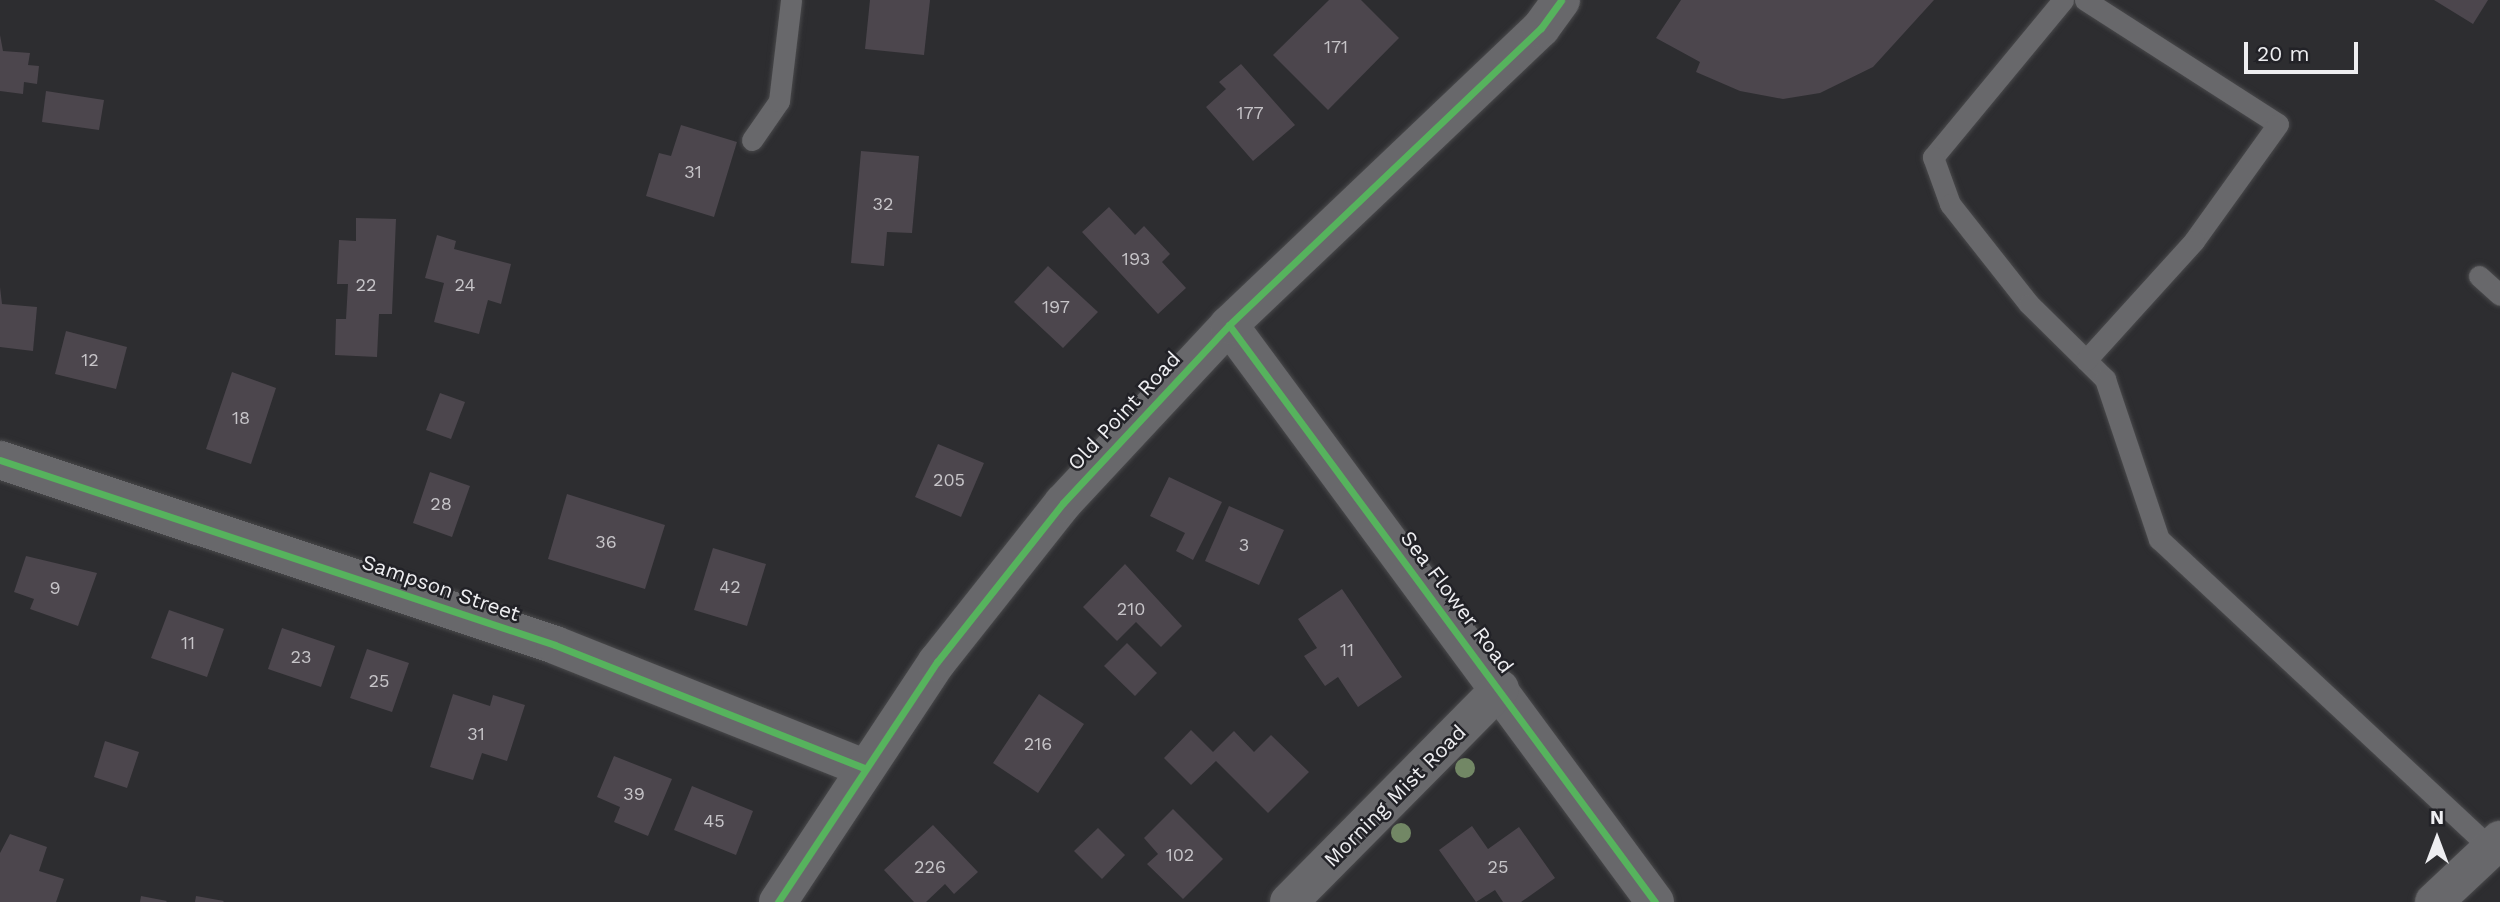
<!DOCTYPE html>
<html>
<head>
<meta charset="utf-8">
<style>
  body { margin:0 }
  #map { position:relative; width:2500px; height:902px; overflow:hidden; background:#2d2d30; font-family:"Work Sans",sans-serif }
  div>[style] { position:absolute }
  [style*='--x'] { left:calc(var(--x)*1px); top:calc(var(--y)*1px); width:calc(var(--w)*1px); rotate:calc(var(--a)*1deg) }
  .building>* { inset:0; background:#4c464d }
  .roads { filter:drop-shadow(0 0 2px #49494b) drop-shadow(0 0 2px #49494b) }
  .service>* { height:21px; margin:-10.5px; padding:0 10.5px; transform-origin:10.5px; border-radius:10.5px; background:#68686b }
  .minor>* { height:38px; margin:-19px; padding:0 19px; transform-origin:19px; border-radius:19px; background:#68686b }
  .cycleway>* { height:7px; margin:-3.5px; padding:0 3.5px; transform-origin:3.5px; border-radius:3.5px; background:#56b35d }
  .trees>* { width:20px; height:20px; margin:-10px; border-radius:50%; background:#728765 }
  span { translate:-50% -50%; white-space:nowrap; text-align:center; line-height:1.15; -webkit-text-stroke:5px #222227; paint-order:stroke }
  .number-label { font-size:18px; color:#c6c4c8 }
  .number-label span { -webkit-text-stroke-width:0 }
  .street-label { font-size:21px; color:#eeeef1 }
  .north { position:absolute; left:2402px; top:804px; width:70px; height:70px; -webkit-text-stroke:5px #222227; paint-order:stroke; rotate:0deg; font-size:19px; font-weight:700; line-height:28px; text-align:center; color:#eeeef1 }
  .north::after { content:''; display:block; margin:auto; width:24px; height:32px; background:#eeeef1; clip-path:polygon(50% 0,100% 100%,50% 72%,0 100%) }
  .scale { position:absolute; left:2244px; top:42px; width:114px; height:32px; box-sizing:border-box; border:4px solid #eeeef1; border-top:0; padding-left:9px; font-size:21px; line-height:24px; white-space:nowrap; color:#eeeef1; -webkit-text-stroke:5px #222227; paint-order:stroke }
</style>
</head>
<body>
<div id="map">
  <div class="building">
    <div style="clip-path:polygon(870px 0,930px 0,924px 55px,865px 49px)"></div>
    <div style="clip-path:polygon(1329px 0,1361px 0,1399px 38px,1328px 110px,1273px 55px)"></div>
    <div style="clip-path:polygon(1681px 0,1934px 0,1873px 67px,1820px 93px,1783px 99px,1740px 91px,1696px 72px,1700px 62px,1656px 38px)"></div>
    <div style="clip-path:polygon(2434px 0,2488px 0,2473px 24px)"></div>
    <div style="clip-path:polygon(0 35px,3px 51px,30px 53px,28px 65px,39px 66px,37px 84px,24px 82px,23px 94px,0 91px)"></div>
    <div style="clip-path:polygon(1241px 64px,1295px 125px,1253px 161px,1206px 107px,1226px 89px,1219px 82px)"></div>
    <div style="clip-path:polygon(46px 91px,104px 100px,99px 130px,42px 122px)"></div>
    <div style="clip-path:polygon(681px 125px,737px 142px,714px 217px,646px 196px,659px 153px,671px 156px)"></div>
    <div style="clip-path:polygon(861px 151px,919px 156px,912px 233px,887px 232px,884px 266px,851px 263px)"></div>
    <div style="clip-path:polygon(1109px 207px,1135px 235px,1144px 226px,1170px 254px,1162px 262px,1186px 288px,1158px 314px,1082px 232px)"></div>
    <div style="clip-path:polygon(356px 218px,396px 219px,392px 314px,379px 314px,377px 357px,335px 355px,336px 319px,346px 319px,348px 284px,337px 284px,339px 240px,356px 241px)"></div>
    <div style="clip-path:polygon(437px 235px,456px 241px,454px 249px,511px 264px,501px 304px,488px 300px,479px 334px,434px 322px,444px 283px,425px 278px)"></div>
    <div style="clip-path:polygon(1048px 266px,1098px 312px,1063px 348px,1014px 302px)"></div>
    <div style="clip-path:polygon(0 287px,2px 304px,37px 307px,33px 351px,0 347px)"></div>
    <div style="clip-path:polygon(66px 331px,127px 347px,116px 389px,55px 374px)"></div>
    <div style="clip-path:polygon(232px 372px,276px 388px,251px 464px,206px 449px)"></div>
    <div style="clip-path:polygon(440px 393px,465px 402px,451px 439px,426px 430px)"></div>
    <div style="clip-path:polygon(938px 444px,984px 463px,961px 517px,915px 497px)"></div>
    <div style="clip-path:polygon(430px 472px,470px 486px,452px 537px,413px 523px)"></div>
    <div style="clip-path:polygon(1169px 477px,1222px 502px,1193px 560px,1176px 551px,1185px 533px,1150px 516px)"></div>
    <div style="clip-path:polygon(567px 494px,665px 525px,645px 589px,548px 559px)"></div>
    <div style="clip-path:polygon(1229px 506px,1284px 530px,1259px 585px,1205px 561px)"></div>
    <div style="clip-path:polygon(713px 548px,766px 564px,747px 626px,694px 610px)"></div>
    <div style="clip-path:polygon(26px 556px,97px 573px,78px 626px,30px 609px,34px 599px,14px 592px)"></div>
    <div style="clip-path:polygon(1125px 564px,1182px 626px,1161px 647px,1136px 622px,1117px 641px,1083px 607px)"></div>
    <div style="clip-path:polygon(1342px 589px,1402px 677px,1358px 707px,1338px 677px,1325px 686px,1304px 656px,1317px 648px,1298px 619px)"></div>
    <div style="clip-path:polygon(169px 610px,224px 629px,207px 677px,151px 658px)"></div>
    <div style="clip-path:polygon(282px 628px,335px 646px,321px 687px,268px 669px)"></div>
    <div style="clip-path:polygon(1127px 643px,1157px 673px,1135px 696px,1104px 666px)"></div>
    <div style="clip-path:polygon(367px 649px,409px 663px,392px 712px,350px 698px)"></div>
    <div style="clip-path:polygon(453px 694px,490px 706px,493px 695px,525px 705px,507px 761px,482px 753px,473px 780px,430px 767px)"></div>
    <div style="clip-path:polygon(1039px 694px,1084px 724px,1038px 793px,993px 763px)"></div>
    <div style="clip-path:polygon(1191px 730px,1213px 752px,1234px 731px,1254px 752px,1271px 735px,1309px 772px,1268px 813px,1216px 761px,1191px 785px,1164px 758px)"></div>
    <div style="clip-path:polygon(105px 741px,139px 752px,127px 788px,94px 777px)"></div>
    <div style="clip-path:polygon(614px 756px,672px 779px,648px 836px,614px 822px,620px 807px,597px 797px)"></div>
    <div style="clip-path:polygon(692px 786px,753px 811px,736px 855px,674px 830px)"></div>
    <div style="clip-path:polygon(1173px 809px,1223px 859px,1183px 899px,1147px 864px,1158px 854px,1144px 838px)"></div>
    <div style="clip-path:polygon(933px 825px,978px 872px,954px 894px,945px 884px,926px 902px,914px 902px,884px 870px)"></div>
    <div style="clip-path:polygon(1472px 826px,1488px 849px,1519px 827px,1555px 878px,1521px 902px,1503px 902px,1495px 890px,1476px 902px,1439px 850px)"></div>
    <div style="clip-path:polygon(1098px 828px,1125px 855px,1102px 879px,1074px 851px)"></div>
    <div style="clip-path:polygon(10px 834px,47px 847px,39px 871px,64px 879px,56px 902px,0 902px,0 853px)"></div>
    <div style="clip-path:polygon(141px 896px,167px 901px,166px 902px,140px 902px)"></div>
    <div style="clip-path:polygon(196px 896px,224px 901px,223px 902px,195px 902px)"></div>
  </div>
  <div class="roads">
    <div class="service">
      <div style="--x:2063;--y:0;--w:204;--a:129.6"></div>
      <div style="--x:1933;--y:157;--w:50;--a:70.1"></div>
      <div style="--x:1950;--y:204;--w:127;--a:51.7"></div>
      <div style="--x:2029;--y:304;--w:107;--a:44.6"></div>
      <div style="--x:2105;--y:379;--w:169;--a:71.4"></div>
      <div style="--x:2159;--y:539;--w:454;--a:43"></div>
      <div style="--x:2085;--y:0;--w:229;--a:32.7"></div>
      <div style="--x:2278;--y:124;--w:144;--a:125.7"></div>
      <div style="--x:2194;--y:241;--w:161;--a:132.2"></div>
      <div style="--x:752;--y:140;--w:47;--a:-55.3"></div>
      <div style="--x:779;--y:101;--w:102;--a:-83.2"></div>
      <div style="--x:2479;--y:276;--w:28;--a:42"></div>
    </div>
    <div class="minor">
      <div style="--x:1229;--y:325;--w:717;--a:53.56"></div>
      <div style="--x:0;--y:460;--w:585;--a:18.43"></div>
      <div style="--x:555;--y:645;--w:333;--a:21.7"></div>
      <div style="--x:778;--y:902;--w:288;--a:-56.5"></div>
      <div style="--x:937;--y:662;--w:203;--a:-51.6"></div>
      <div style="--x:1063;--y:503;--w:243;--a:-47"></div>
      <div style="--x:1229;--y:325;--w:431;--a:-43.6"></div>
      <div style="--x:1541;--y:28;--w:34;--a:-54"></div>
      <div style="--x:1289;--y:902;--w:300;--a:-45.3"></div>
      <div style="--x:2434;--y:902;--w:91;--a:-43.2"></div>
    </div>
  </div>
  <div class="cycleway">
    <div style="--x:1229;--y:325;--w:717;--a:53.56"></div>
    <div style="--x:0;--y:460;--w:585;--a:18.43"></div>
    <div style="--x:555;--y:645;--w:333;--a:21.7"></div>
    <div style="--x:778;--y:902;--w:288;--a:-56.5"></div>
    <div style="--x:937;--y:662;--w:203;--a:-51.6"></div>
    <div style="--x:1063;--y:503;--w:243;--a:-47"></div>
    <div style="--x:1229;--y:325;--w:431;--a:-43.6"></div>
    <div style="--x:1541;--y:28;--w:34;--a:-54"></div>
  </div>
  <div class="trees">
    <div style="left:1465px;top:768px"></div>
    <div style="left:1401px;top:833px"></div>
  </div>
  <div class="number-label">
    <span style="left:1336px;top:47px">171</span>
    <span style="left:1250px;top:113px">177</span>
    <span style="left:693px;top:172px">31</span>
    <span style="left:883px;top:204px">32</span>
    <span style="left:1136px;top:259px">193</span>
    <span style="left:366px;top:285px">22</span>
    <span style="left:465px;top:285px">24</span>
    <span style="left:1056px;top:307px">197</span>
    <span style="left:90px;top:360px">12</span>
    <span style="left:241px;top:418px">18</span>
    <span style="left:949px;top:480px">205</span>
    <span style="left:441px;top:504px">28</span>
    <span style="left:606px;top:542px">36</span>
    <span style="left:1244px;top:545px">3</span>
    <span style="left:730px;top:587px">42</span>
    <span style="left:55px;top:588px">9</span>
    <span style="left:1131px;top:609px">210</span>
    <span style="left:188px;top:643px">11</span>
    <span style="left:1347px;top:650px">11</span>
    <span style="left:301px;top:657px">23</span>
    <span style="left:379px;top:681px">25</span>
    <span style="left:476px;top:734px">31</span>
    <span style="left:1038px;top:744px">216</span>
    <span style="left:634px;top:794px">39</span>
    <span style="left:714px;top:821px">45</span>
    <span style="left:1180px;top:855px">102</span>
    <span style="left:930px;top:867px">226</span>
    <span style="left:1498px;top:867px">25</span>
  </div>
  <div class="street-label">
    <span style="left:1124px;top:411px;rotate:-47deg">Old Point Road</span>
    <span style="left:441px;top:588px;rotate:19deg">Sampson Street</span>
    <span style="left:1457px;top:602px;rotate:53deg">Sea Flower Road</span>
    <span style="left:1395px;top:796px;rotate:-45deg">Morning Mist Road</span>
  </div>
  <div class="north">N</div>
  <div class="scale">20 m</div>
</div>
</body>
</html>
